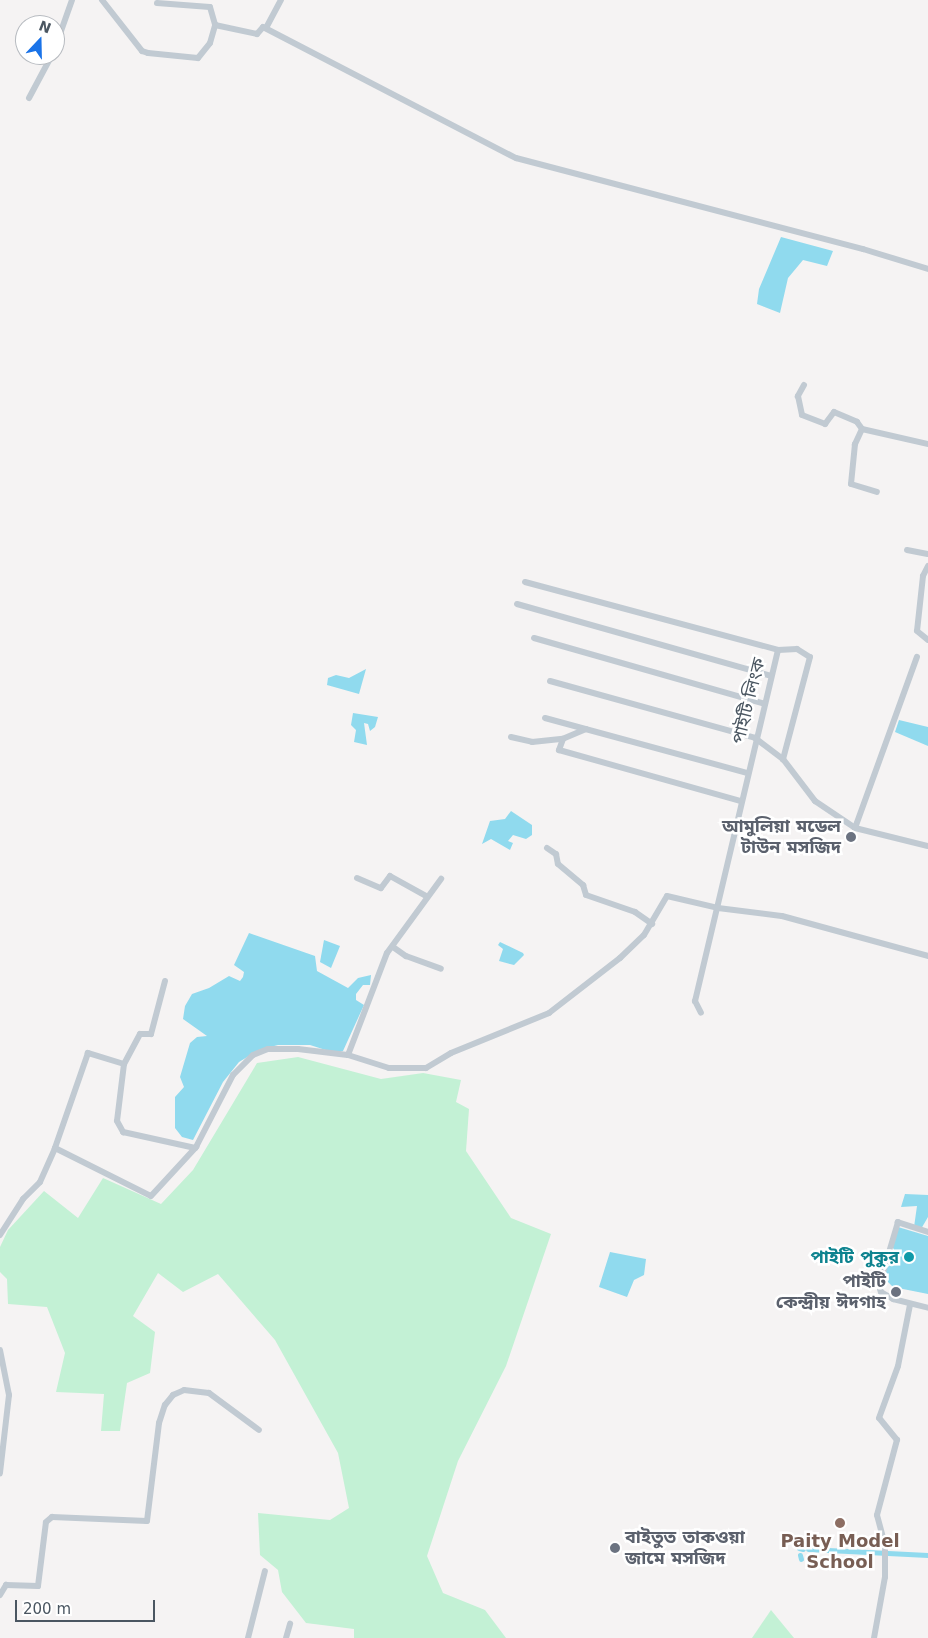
<!DOCTYPE html>
<html>
<head>
<meta charset="utf-8">
<style>
  body { margin:0 }
  #map { position:relative; width:928px; height:1638px; overflow:hidden; background:#f5f3f3; font-family:"DejaVu Sans","Noto Sans Bengali",sans-serif }
  div>[style] { position:absolute }
  [style*='--x'] { left:calc(var(--x)*1px); top:calc(var(--y)*1px); width:calc(var(--w)*1px); rotate:calc(var(--a)*1deg) }
  .green>* { inset:0; background:#c3f1d5 }
  .water>* { inset:0; background:#90daee }
  .canal>* { height:5px; margin:-2.5px; padding:0 2.5px; transform-origin:2.5px; border-radius:2.5px; background:#90daee }
  .minor>* { height:6px; margin:-3px; padding:0 3px; transform-origin:3px; border-radius:3px; background:#c1cad2 }
  .dots>* { width:14px; height:14px; translate:-50% -50%; box-sizing:border-box; border:2px solid #fff; border-radius:50% }
  span { translate:-50% -50%; white-space:nowrap; text-align:center; line-height:1.15; -webkit-text-stroke:5px #fff; paint-order:stroke }
  .street-label { font-size:18px; color:#4a5661 }
  .worship-label { font-size:18px; color:#5b616d; font-weight:700 }
  .right { translate:-100% -50%; text-align:right }
  .left { translate:0 -50%; text-align:left }
  .culture-label { font-size:18px; color:#0d838f; font-weight:700 }
  .education-label { font-size:18px; color:#785e54; font-weight:700 }
  .north { position:absolute; left:15px; top:15px; width:50px; height:50px; box-sizing:border-box; background:#fff; border:1px solid #b7bbc0; border-radius:50%; rotate:21deg; font-size:14px; font-weight:700; line-height:20px; text-align:center; color:#4a5661 }
  .north::after { content:''; display:block; margin:auto; width:18px; height:22px; background:#1a73e8; clip-path:polygon(50% 0,100% 100%,50% 72%,0 100%) }
  .scale { position:absolute; left:15px; top:1600px; width:140px; height:22px; box-sizing:border-box; border:2px solid #4a5661; border-top:0; padding-left:6px; font-size:15px; line-height:18px; white-space:nowrap; color:#4a5661; -webkit-text-stroke:4px #fff; paint-order:stroke }
</style>
</head>
<body>
<div id="map">
  <div class="green">
    <div style="clip-path:polygon(298px 1057px,381px 1079px,423px 1073px,461px 1080px,456px 1102px,469px 1109px,466px 1151px,511px 1218px,551px 1234px,506px 1366px,458px 1461px,427px 1556px,443px 1593px,485px 1610px,506px 1638px,354px 1638px,354px 1629px,306px 1623px,282px 1592px,278px 1570px,260px 1555px,258px 1513px,330px 1520px,349px 1508px,338px 1453px,275px 1340px,218px 1274px,183px 1292px,158px 1273px,133px 1316px,155px 1332px,150px 1373px,127px 1383px,120px 1431px,101px 1431px,104px 1394px,56px 1392px,65px 1353px,47px 1307px,8px 1304px,7px 1279px,0 1272px,0 1247px,8px 1230px,44px 1191px,78px 1218px,103px 1178px,161px 1204px,193px 1170px,257px 1063px)"></div>
    <div style="clip-path:polygon(771px 1610px,794px 1638px,752px 1638px)"></div>
  </div>
  <div class="water">
    <div style="clip-path:polygon(781px 237px,833px 251px,827px 266px,803px 260px,788px 278px,780px 313px,757px 304px,759px 289px)"></div>
    <div style="clip-path:polygon(366px 669px,359px 694px,327px 685px,328px 678px,336px 675px,349px 678px)"></div>
    <div style="clip-path:polygon(353px 713px,378px 717px,375px 727px,370px 731px,368px 724px,364px 723px,367px 745px,354px 742px,356px 730px,351px 725px)"></div>
    <div style="clip-path:polygon(899px 720px,928px 727px,928px 746px,895px 732px)"></div>
    <div style="clip-path:polygon(511px 811px,532px 825px,532px 835px,526px 839px,513px 835px,508px 841px,513px 843px,510px 850px,491px 839px,482px 844px,490px 821px,505px 819px)"></div>
    <div style="clip-path:polygon(249px 933px,315px 956px,317px 971px,348px 988px,358px 978px,371px 975px,370px 985px,363px 985px,356px 994px,356px 1000px,364px 1005px,343px 1051px,335px 1053px,310px 1045px,278px 1045px,259px 1050px,239px 1062px,223px 1082px,193px 1140px,182px 1137px,175px 1128px,175px 1097px,184px 1087px,180px 1077px,190px 1043px,197px 1037px,207px 1036px,183px 1019px,185px 1006px,192px 994px,209px 988px,229px 976px,240px 981px,243px 977px,244px 972px,234px 965px)"></div>
    <div style="clip-path:polygon(324px 940px,340px 946px,331px 968px,320px 962px)"></div>
    <div style="clip-path:polygon(500px 942px,523px 953px,524px 955px,514px 965px,499px 961px,503px 949px,498px 945px)"></div>
    <div style="clip-path:polygon(905px 1194px,928px 1195px,928px 1217px,921px 1229px,914px 1227px,917px 1206px,901px 1207px)"></div>
    <div style="clip-path:polygon(898px 1227px,928px 1236px,928px 1294px,893px 1287px,884px 1278px)"></div>
    <div style="clip-path:polygon(610px 1252px,646px 1259px,644px 1275px,634px 1280px,627px 1297px,599px 1287px)"></div>
  </div>
  <div class="canal">
    <div style="--x:799;--y:1548;--w:4;--a:14"></div>
    <div style="--x:808;--y:1549;--w:120;--a:2.9"></div>
    <div style="--x:800;--y:1555;--w:4;--a:76"></div>
  </div>
  <div class="minor">
    <div style="--x:102;--y:0;--w:65;--a:51.9"></div>
    <div style="--x:142;--y:51;--w:6;--a:18"></div>
    <div style="--x:148;--y:53;--w:50;--a:5.7"></div>
    <div style="--x:198;--y:58;--w:19;--a:-51"></div>
    <div style="--x:210;--y:43;--w:19;--a:-74"></div>
    <div style="--x:157;--y:3;--w:53;--a:4.3"></div>
    <div style="--x:210;--y:7;--w:19;--a:74"></div>
    <div style="--x:215;--y:25;--w:43;--a:12.1"></div>
    <div style="--x:257;--y:34;--w:9;--a:-49"></div>
    <div style="--x:263;--y:27;--w:285;--a:27.4"></div>
    <div style="--x:516;--y:158;--w:359;--a:14.7"></div>
    <div style="--x:863;--y:249;--w:68;--a:17.1"></div>
    <div style="--x:266;--y:28;--w:32;--a:-62"></div>
    <div style="--x:55;--y:48;--w:51;--a:-70.5"></div>
    <div style="--x:29;--y:98;--w:49;--a:-61.9"></div>
    <div style="--x:804;--y:385;--w:13;--a:119"></div>
    <div style="--x:798;--y:396;--w:19;--a:78"></div>
    <div style="--x:802;--y:415;--w:25;--a:21"></div>
    <div style="--x:825;--y:424;--w:15;--a:-53"></div>
    <div style="--x:834;--y:412;--w:25;--a:23"></div>
    <div style="--x:857;--y:422;--w:9;--a:54"></div>
    <div style="--x:862;--y:429;--w:68;--a:12.8"></div>
    <div style="--x:862;--y:429;--w:17;--a:115"></div>
    <div style="--x:855;--y:444;--w:40;--a:95.7"></div>
    <div style="--x:851;--y:484;--w:27;--a:17"></div>
    <div style="--x:907;--y:550;--w:21;--a:11"></div>
    <div style="--x:928;--y:566;--w:11;--a:117"></div>
    <div style="--x:923;--y:576;--w:55;--a:96.2"></div>
    <div style="--x:917;--y:631;--w:14;--a:39"></div>
    <div style="--x:525;--y:582;--w:262;--a:15"></div>
    <div style="--x:778;--y:650;--w:361;--a:103.3"></div>
    <div style="--x:695;--y:1001;--w:13;--a:63"></div>
    <div style="--x:517;--y:604;--w:264;--a:15.8"></div>
    <div style="--x:534;--y:638;--w:240;--a:15.9"></div>
    <div style="--x:778;--y:650;--w:19;--a:-3"></div>
    <div style="--x:797;--y:649;--w:15;--a:32"></div>
    <div style="--x:810;--y:657;--w:106;--a:104.8"></div>
    <div style="--x:783;--y:759;--w:53;--a:52.7"></div>
    <div style="--x:815;--y:801;--w:48;--a:34"></div>
    <div style="--x:855;--y:828;--w:75;--a:13.9"></div>
    <div style="--x:550;--y:681;--w:213;--a:15.5"></div>
    <div style="--x:755;--y:738;--w:35;--a:37"></div>
    <div style="--x:545;--y:718;--w:210;--a:15.2"></div>
    <div style="--x:586;--y:729;--w:25;--a:157"></div>
    <div style="--x:563;--y:739;--w:12;--a:110"></div>
    <div style="--x:559;--y:750;--w:189;--a:15.7"></div>
    <div style="--x:511;--y:737;--w:22;--a:13"></div>
    <div style="--x:532;--y:742;--w:31;--a:-6"></div>
    <div style="--x:855;--y:828;--w:182;--a:-70.1"></div>
    <div style="--x:547;--y:848;--w:11;--a:34"></div>
    <div style="--x:556;--y:854;--w:10;--a:79"></div>
    <div style="--x:558;--y:864;--w:33;--a:40"></div>
    <div style="--x:583;--y:885;--w:10;--a:73"></div>
    <div style="--x:586;--y:895;--w:52;--a:19.1"></div>
    <div style="--x:635;--y:912;--w:21;--a:35"></div>
    <div style="--x:357;--y:878;--w:26;--a:23"></div>
    <div style="--x:381;--y:888;--w:15;--a:-53"></div>
    <div style="--x:390;--y:876;--w:41;--a:29.1"></div>
    <div style="--x:393;--y:947;--w:16;--a:35"></div>
    <div style="--x:406;--y:956;--w:37;--a:20"></div>
    <div style="--x:165;--y:981;--w:55;--a:104.8"></div>
    <div style="--x:151;--y:1034;--w:11;--a:180"></div>
    <div style="--x:140;--y:1034;--w:34;--a:118"></div>
    <div style="--x:124;--y:1064;--w:38;--a:-163"></div>
    <div style="--x:88;--y:1053;--w:101;--a:109.2"></div>
    <div style="--x:55;--y:1148;--w:107;--a:26.6"></div>
    <div style="--x:151;--y:1196;--w:67;--a:-47.4"></div>
    <div style="--x:196;--y:1147;--w:81;--a:-62.8"></div>
    <div style="--x:233;--y:1075;--w:28;--a:-45"></div>
    <div style="--x:253;--y:1055;--w:16;--a:-22"></div>
    <div style="--x:268;--y:1049;--w:30;--a:0"></div>
    <div style="--x:298;--y:1049;--w:50;--a:6.8"></div>
    <div style="--x:348;--y:1055;--w:43;--a:17.6"></div>
    <div style="--x:389;--y:1068;--w:37;--a:0"></div>
    <div style="--x:426;--y:1068;--w:29;--a:-31"></div>
    <div style="--x:451;--y:1053;--w:106;--a:-22.2"></div>
    <div style="--x:549;--y:1013;--w:90;--a:-37.8"></div>
    <div style="--x:620;--y:958;--w:33;--a:-44"></div>
    <div style="--x:644;--y:935;--w:45;--a:-59.5"></div>
    <div style="--x:667;--y:896;--w:52;--a:13.2"></div>
    <div style="--x:718;--y:908;--w:64;--a:7.1"></div>
    <div style="--x:782;--y:916;--w:151;--a:15.3"></div>
    <div style="--x:348;--y:1055;--w:109;--a:-69.1"></div>
    <div style="--x:387;--y:953;--w:92;--a:-53.9"></div>
    <div style="--x:124;--y:1064;--w:57;--a:97"></div>
    <div style="--x:117;--y:1121;--w:13;--a:61"></div>
    <div style="--x:123;--y:1132;--w:74;--a:12.5"></div>
    <div style="--x:928;--y:1232;--w:32;--a:-162"></div>
    <div style="--x:898;--y:1222;--w:67;--a:106.5"></div>
    <div style="--x:879;--y:1286;--w:6;--a:72"></div>
    <div style="--x:881;--y:1292;--w:14;--a:30"></div>
    <div style="--x:893;--y:1299;--w:36;--a:14"></div>
    <div style="--x:0;--y:1235;--w:43;--a:-57.4"></div>
    <div style="--x:23;--y:1199;--w:24;--a:-45"></div>
    <div style="--x:40;--y:1182;--w:37;--a:-66"></div>
    <div style="--x:0;--y:1350;--w:46;--a:78.7"></div>
    <div style="--x:9;--y:1395;--w:79;--a:96.6"></div>
    <div style="--x:0;--y:1595;--w:12;--a:-59"></div>
    <div style="--x:6;--y:1585;--w:32;--a:2"></div>
    <div style="--x:38;--y:1586;--w:64;--a:-82.9"></div>
    <div style="--x:46;--y:1522;--w:8;--a:-40"></div>
    <div style="--x:52;--y:1517;--w:95;--a:2.4"></div>
    <div style="--x:147;--y:1521;--w:99;--a:-83"></div>
    <div style="--x:159;--y:1423;--w:19;--a:-72"></div>
    <div style="--x:165;--y:1405;--w:13;--a:-51"></div>
    <div style="--x:173;--y:1395;--w:12;--a:-24"></div>
    <div style="--x:184;--y:1390;--w:25;--a:7"></div>
    <div style="--x:209;--y:1393;--w:62;--a:36.5"></div>
    <div style="--x:248;--y:1638;--w:69;--a:-75.8"></div>
    <div style="--x:286;--y:1638;--w:15;--a:-74"></div>
    <div style="--x:874;--y:1638;--w:62;--a:-79.8"></div>
    <div style="--x:885;--y:1577;--w:32;--a:-90"></div>
    <div style="--x:885;--y:1545;--w:31;--a:-105"></div>
    <div style="--x:877;--y:1515;--w:78;--a:-75.1"></div>
    <div style="--x:897;--y:1440;--w:28;--a:-129"></div>
    <div style="--x:879;--y:1418;--w:55;--a:-69.9"></div>
    <div style="--x:898;--y:1366;--w:62;--a:-78.9"></div>
  </div>
  <div class="dots">
    <div style="left:851px;top:837px;background:#6b7280"></div>
    <div style="left:909px;top:1257px;background:#0f9aa8"></div>
    <div style="left:896px;top:1292px;background:#6b7280"></div>
    <div style="left:840px;top:1523px;background:#8d6e63"></div>
    <div style="left:615px;top:1548px;background:#6b7280"></div>
  </div>
  <div class="street-label">
    <span style="left:749px;top:701px;rotate:-76deg">পাইটি লিংক</span>
  </div>
  <div class="worship-label">
    <span class="right" style="left:841px;top:837px">আমুলিয়া মডেল<br>টাউন মসজিদ</span>
    <span class="right" style="left:886px;top:1292px">পাইটি<br>কেন্দ্রীয় ঈদগাহ</span>
    <span class="left" style="left:625px;top:1548px">বাইতুত তাকওয়া<br>জামে মসজিদ</span>
  </div>
  <div class="culture-label">
    <span class="right" style="left:899px;top:1257px">পাইটি পুকুর</span>
  </div>
  <div class="education-label">
    <span style="left:840px;top:1552px">Paity Model<br>School</span>
  </div>
  <div class="north">N</div>
  <div class="scale">200 m</div>
</div>
</body>
</html>
